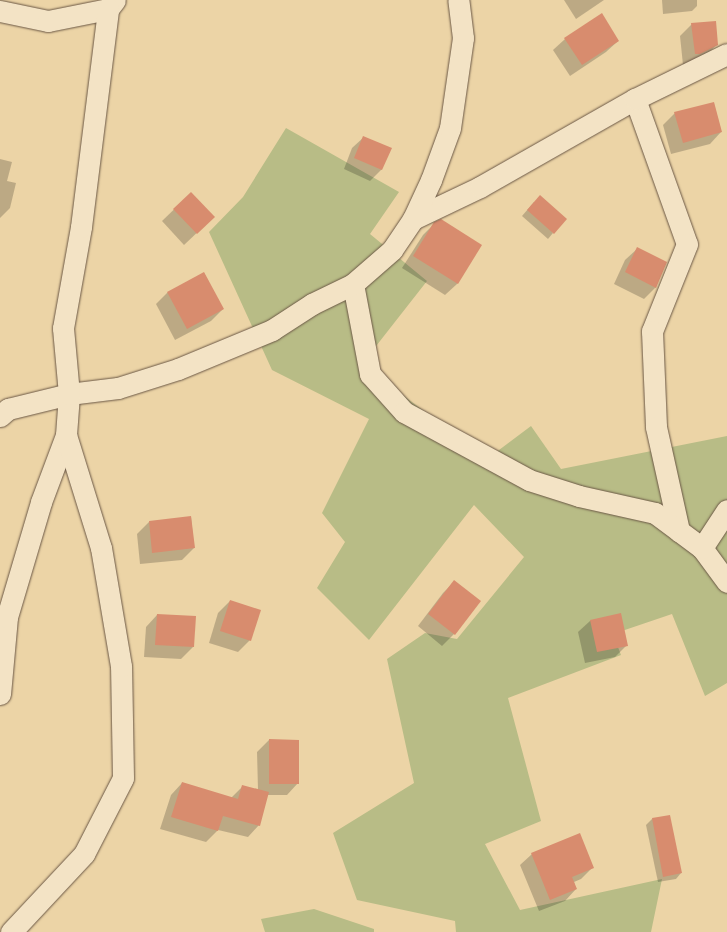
<!DOCTYPE html>
<html>
<head>
<meta charset="utf-8">
<style>
  body { margin:0 }
  #map { position:relative; width:727px; height:932px; overflow:hidden; background:#ecd4a6; font-family:"IM FELL DW Pica",serif }
  div>[style] { position:absolute }
  [style*='--x'] { left:calc(var(--x)*1px); top:calc(var(--y)*1px); width:calc(var(--w)*1px); rotate:calc(var(--a)*1deg) }
  .green>* { inset:0; background:#b8bc86 }
  .shadow>* { inset:0; background:#0003 }
  .building>* { inset:0; background:#d88c6e }
  .roads { filter:drop-shadow(0 0 1px #6a5745) drop-shadow(0 0 1px #6a5745) }
  .minor>* { height:21px; margin:-10.5px; padding:0 10.5px; transform-origin:10.5px; border-radius:10.5px; background:#f3e3c5 }
  span { translate:-50% -50%; white-space:nowrap; text-align:center; line-height:1.15; -webkit-text-stroke:3px #f3e3c5; paint-order:stroke }
</style>
</head>
<body>
<div id="map">
  <div class="green">
    <div style="clip-path:polygon(286px 128px,399px 192px,370px 234px,427px 281px,362px 364px,487px 459px,531px 426px,561px 469px,727px 436px,727px 683px,705px 696px,672px 614px,613px 634px,621px 655px,508px 698px,541px 821px,485px 844px,520px 910px,662px 879px,651px 932px,456px 932px,455px 921px,357px 900px,333px 833px,414px 783px,387px 659px,425px 633px,457px 639px,524px 557px,474px 505px,369px 640px,317px 588px,345px 542px,322px 513px,369px 419px,272px 370px,209px 232px,243px 197px)"></div>
    <div style="clip-path:polygon(314px 909px,374px 929px,374px 932px,265px 932px,261px 919px)"></div>
  </div>
  <div class="shadow">
    <div style="clip-path:polygon(564px 0,604px 0,576px 19px)"></div>
    <div style="clip-path:polygon(662px 0,697px 0,697px 6px,692px 11px,663px 14px)"></div>
    <div style="clip-path:polygon(692px 24px,717px 44px,706px 56px,683px 65px,680px 36px)"></div>
    <div style="clip-path:polygon(565px 39px,618px 41px,606px 52px,570px 76px,553px 50px)"></div>
    <div style="clip-path:polygon(675px 113px,721px 132px,710px 144px,671px 154px,663px 125px)"></div>
    <div style="clip-path:polygon(364px 137px,382px 169px,370px 181px,344px 169px,352px 148px)"></div>
    <div style="clip-path:polygon(0 159px,12px 162px,7px 181px,16px 183px,10px 208px,0 218px)"></div>
    <div style="clip-path:polygon(191px 193px,202px 228px,184px 245px,162px 221px)"></div>
    <div style="clip-path:polygon(534px 202px,553px 233px,548px 239px,522px 216px)"></div>
    <div style="clip-path:polygon(435px 223px,480px 245px,457px 284px,445px 295px,402px 268px,423px 235px)"></div>
    <div style="clip-path:polygon(637px 249px,656px 287px,644px 299px,614px 284px,625px 260px)"></div>
    <div style="clip-path:polygon(204px 273px,223px 309px,211px 321px,175px 340px,156px 304px,167px 293px)"></div>
    <div style="clip-path:polygon(191px 517px,194px 548px,182px 560px,140px 564px,137px 534px,149px 522px)"></div>
    <div style="clip-path:polygon(454px 582px,454px 634px,442px 646px,418px 626px,443px 593px)"></div>
    <div style="clip-path:polygon(230px 601px,250px 640px,238px 652px,209px 643px,218px 613px)"></div>
    <div style="clip-path:polygon(620px 614px,627px 645px,615px 657px,585px 663px,578px 632px,590px 621px)"></div>
    <div style="clip-path:polygon(157px 615px,193px 647px,181px 659px,144px 657px,146px 627px)"></div>
    <div style="clip-path:polygon(269px 740px,298px 783px,287px 795px,267px 795px,259px 825px,248px 837px,218px 830px,206px 842px,160px 829px,171px 795px,182px 783px,231px 798px,242px 787px,258px 790px,257px 752px)"></div>
    <div style="clip-path:polygon(669px 816px,681px 873px,676px 879px,658px 882px,646px 825px,652px 819px)"></div>
    <div style="clip-path:polygon(532px 854px,593px 867px,581px 879px,574px 882px,576px 889px,565px 901px,539px 911px,520px 865px)"></div>
  </div>
  <div class="building">
    <div style="clip-path:polygon(602px 13px,619px 41px,582px 65px,564px 38px)"></div>
    <div style="clip-path:polygon(716px 21px,718px 45px,700px 54px,695px 54px,691px 23px)"></div>
    <div style="clip-path:polygon(714px 102px,722px 132px,683px 143px,674px 112px)"></div>
    <div style="clip-path:polygon(363px 136px,392px 148px,382px 170px,354px 158px)"></div>
    <div style="clip-path:polygon(191px 192px,215px 217px,197px 234px,173px 209px)"></div>
    <div style="clip-path:polygon(540px 195px,567px 219px,554px 234px,527px 210px)"></div>
    <div style="clip-path:polygon(441px 219px,482px 245px,458px 284px,413px 256px,434px 222px)"></div>
    <div style="clip-path:polygon(637px 247px,667px 262px,656px 288px,625px 272px)"></div>
    <div style="clip-path:polygon(204px 272px,224px 309px,187px 329px,167px 292px)"></div>
    <div style="clip-path:polygon(191px 516px,195px 548px,152px 553px,149px 521px)"></div>
    <div style="clip-path:polygon(454px 580px,481px 601px,455px 635px,428px 614px)"></div>
    <div style="clip-path:polygon(230px 600px,261px 610px,251px 641px,220px 631px)"></div>
    <div style="clip-path:polygon(621px 613px,628px 646px,597px 652px,590px 620px)"></div>
    <div style="clip-path:polygon(157px 614px,196px 616px,194px 647px,155px 645px)"></div>
    <div style="clip-path:polygon(269px 739px,299px 740px,299px 784px,269px 784px)"></div>
    <div style="clip-path:polygon(182px 782px,238px 799px,242px 785px,269px 792px,260px 826px,223px 816px,218px 831px,171px 817px)"></div>
    <div style="clip-path:polygon(670px 815px,682px 873px,663px 877px,652px 818px)"></div>
    <div style="clip-path:polygon(580px 833px,594px 868px,572px 877px,577px 889px,550px 900px,531px 853px)"></div>
  </div>
  <div class="roads">
    <div class="minor">
      <div style="--x:0;--y:11;--w:49;--a:11.8"></div>
      <div style="--x:48;--y:21;--w:61;--a:-11.3"></div>
      <div style="--x:108;--y:9;--w:11;--a:-52"></div>
      <div style="--x:635;--y:99;--w:154;--a:70.3"></div>
      <div style="--x:687;--y:244;--w:94;--a:111.9"></div>
      <div style="--x:652;--y:331;--w:96;--a:87.6"></div>
      <div style="--x:656;--y:427;--w:107;--a:77.5"></div>
      <div style="--x:413;--y:219;--w:74;--a:-25.5"></div>
      <div style="--x:480;--y:187;--w:178;--a:-29.6"></div>
      <div style="--x:635;--y:99;--w:102;--a:-26.1"></div>
      <div style="--x:353;--y:284;--w:92;--a:79.3"></div>
      <div style="--x:370;--y:374;--w:51;--a:48.2"></div>
      <div style="--x:404;--y:412;--w:142;--a:28.5"></div>
      <div style="--x:529;--y:480;--w:52;--a:17.7"></div>
      <div style="--x:579;--y:496;--w:78;--a:12.6"></div>
      <div style="--x:655;--y:513;--w:59;--a:36.7"></div>
      <div style="--x:702;--y:548;--w:42;--a:53.7"></div>
      <div style="--x:0;--y:416;--w:11;--a:-41"></div>
      <div style="--x:8;--y:409;--w:63;--a:-13.8"></div>
      <div style="--x:69;--y:394;--w:49;--a:-7"></div>
      <div style="--x:118;--y:388;--w:63;--a:-17.6"></div>
      <div style="--x:178;--y:369;--w:102;--a:-22.5"></div>
      <div style="--x:272;--y:330;--w:48;--a:-33"></div>
      <div style="--x:312;--y:304;--w:46;--a:-26"></div>
      <div style="--x:353;--y:284;--w:52;--a:-41.1"></div>
      <div style="--x:392;--y:250;--w:37;--a:-56"></div>
      <div style="--x:413;--y:219;--w:43;--a:-65.2"></div>
      <div style="--x:431;--y:180;--w:55;--a:-69.9"></div>
      <div style="--x:450;--y:128;--w:91;--a:-81.8"></div>
      <div style="--x:463;--y:38;--w:38;--a:-97"></div>
      <div style="--x:702;--y:548;--w:45;--a:-56.7"></div>
      <div style="--x:0;--y:694;--w:77;--a:-84.8"></div>
      <div style="--x:7;--y:617;--w:120;--a:-73.5"></div>
      <div style="--x:41;--y:502;--w:72;--a:-69.5"></div>
      <div style="--x:66;--y:435;--w:41;--a:-85.8"></div>
      <div style="--x:69;--y:394;--w:66;--a:-95.2"></div>
      <div style="--x:63;--y:328;--w:103;--a:-79.9"></div>
      <div style="--x:81;--y:227;--w:220;--a:-82.9"></div>
      <div style="--x:11;--y:932;--w:107;--a:-46.9"></div>
      <div style="--x:84;--y:854;--w:85;--a:-62.8"></div>
      <div style="--x:123;--y:778;--w:112;--a:-91"></div>
      <div style="--x:121;--y:666;--w:120;--a:-99.6"></div>
      <div style="--x:101;--y:548;--w:118;--a:-107.2"></div>
    </div>
  </div>
</div>
</body>
</html>
